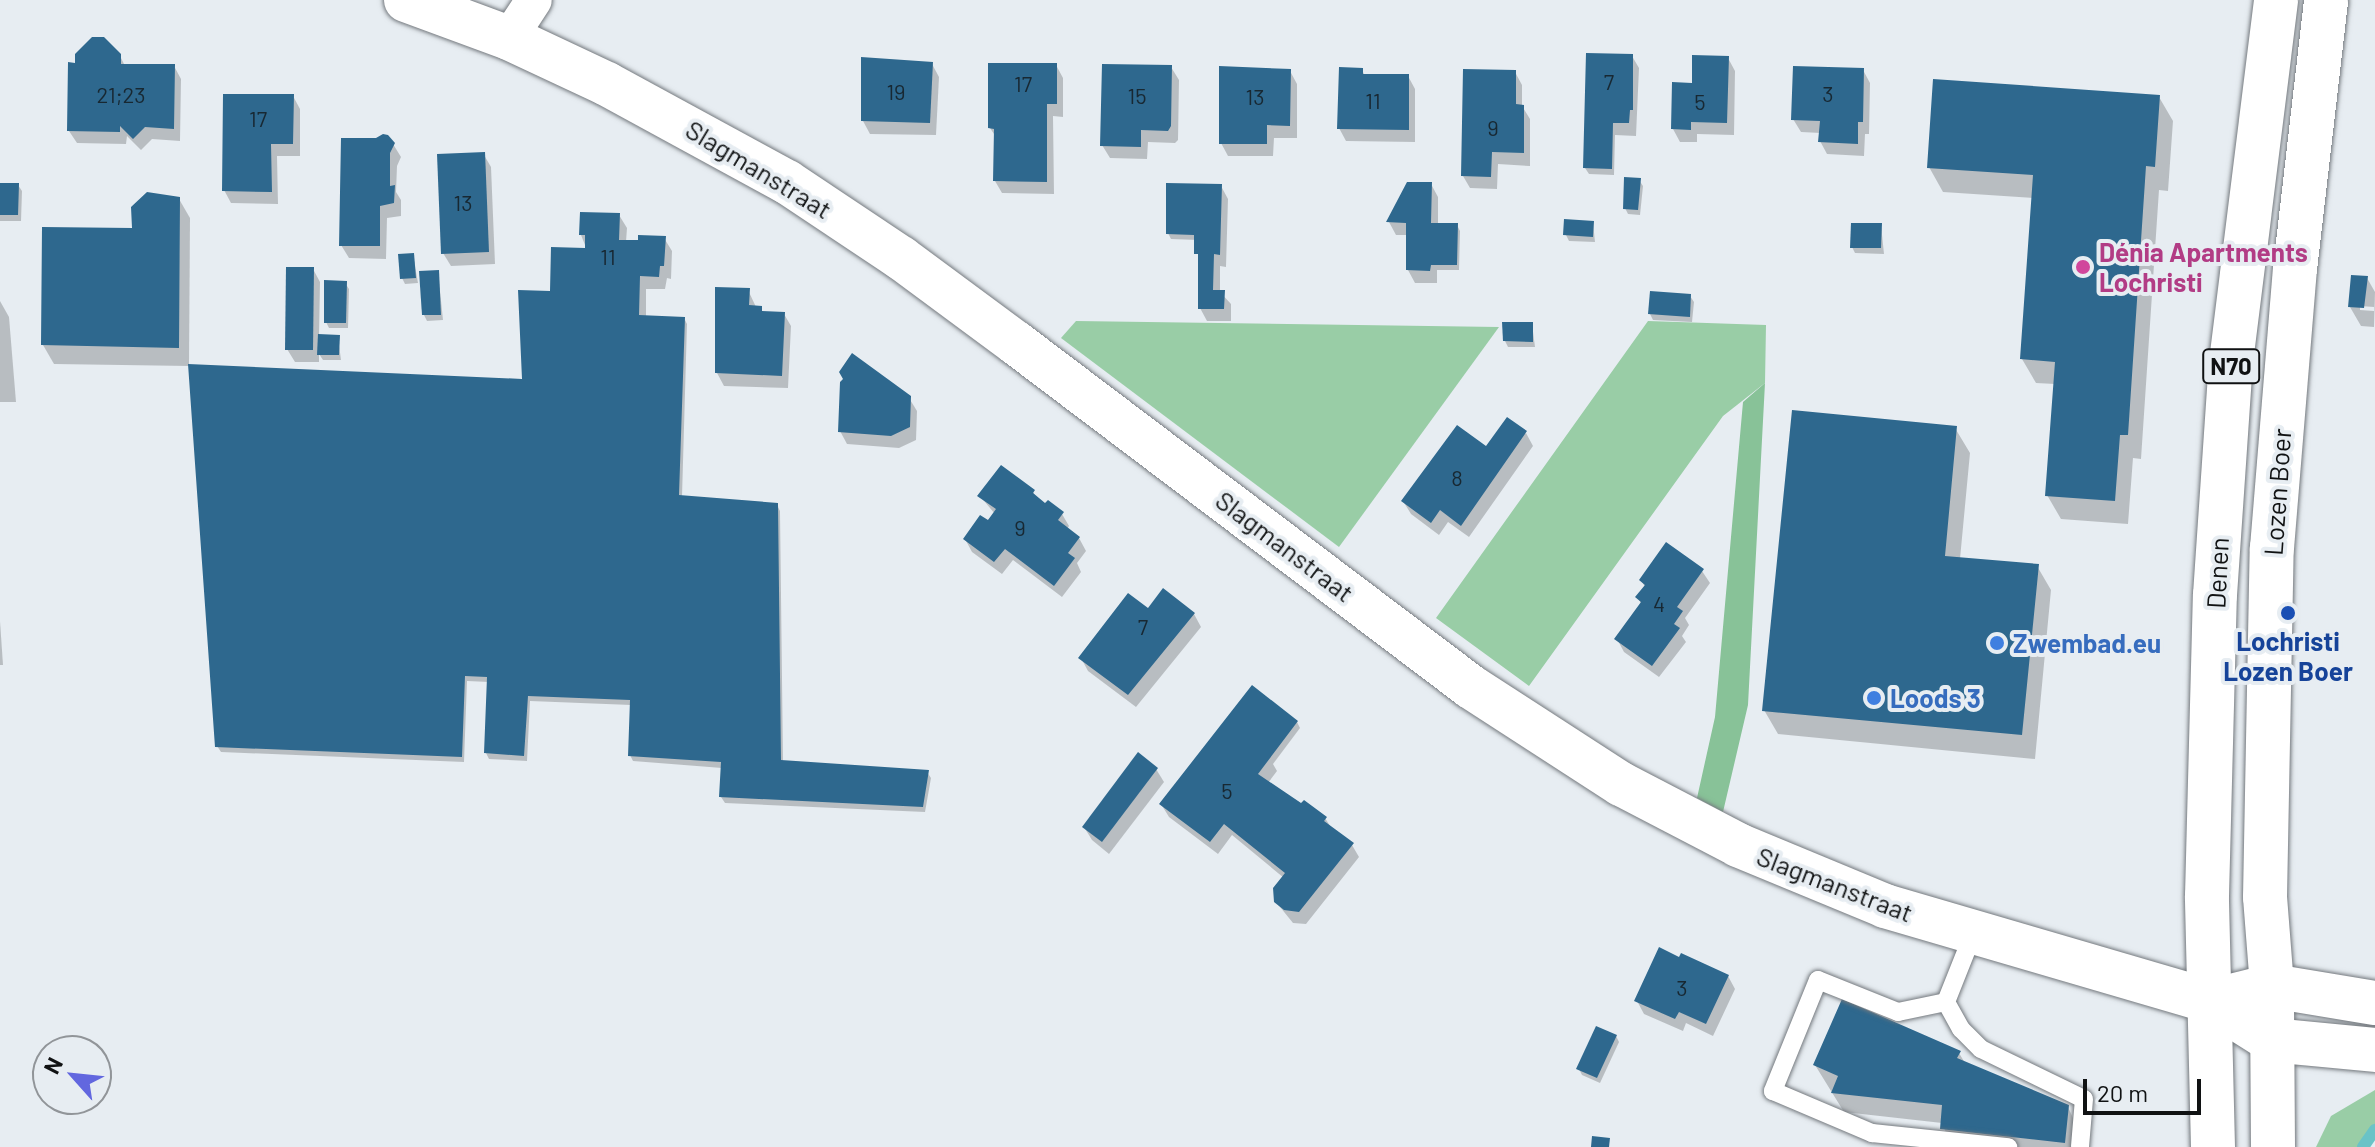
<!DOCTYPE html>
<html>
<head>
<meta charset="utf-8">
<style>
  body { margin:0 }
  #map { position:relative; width:2375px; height:1147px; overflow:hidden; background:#e7edf2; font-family:Barlow,sans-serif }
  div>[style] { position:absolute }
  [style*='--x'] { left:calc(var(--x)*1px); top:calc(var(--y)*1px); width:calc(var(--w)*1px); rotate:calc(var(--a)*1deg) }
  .green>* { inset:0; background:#99cda6 }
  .forest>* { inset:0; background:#88c298 }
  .shadow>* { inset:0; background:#0003 }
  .stream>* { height:12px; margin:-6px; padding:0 6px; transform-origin:6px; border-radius:6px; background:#6ac3c7 }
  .building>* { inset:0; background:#2e688e }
  .roads { filter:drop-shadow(0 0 2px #74797e) drop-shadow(0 0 2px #74797e) }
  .service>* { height:18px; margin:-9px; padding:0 9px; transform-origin:9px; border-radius:9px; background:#fff }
  .minor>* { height:36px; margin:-18px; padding:0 18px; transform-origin:18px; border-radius:18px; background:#fff }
  .secondary>* { height:44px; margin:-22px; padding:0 22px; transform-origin:22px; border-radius:22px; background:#fff }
  .primary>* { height:44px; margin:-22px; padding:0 22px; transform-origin:22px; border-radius:22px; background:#fff }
  .dots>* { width:22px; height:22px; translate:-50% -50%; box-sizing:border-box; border:4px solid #e7edf2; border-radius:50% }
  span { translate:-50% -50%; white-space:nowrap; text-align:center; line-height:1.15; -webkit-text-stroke:8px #e7edf2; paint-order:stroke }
  .number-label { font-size:22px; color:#182832 }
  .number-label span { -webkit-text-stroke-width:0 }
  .shield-label span { padding:2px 6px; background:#e7edf2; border:2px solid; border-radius:6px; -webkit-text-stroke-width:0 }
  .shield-label { font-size:24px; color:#101213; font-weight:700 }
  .street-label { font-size:26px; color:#101213 }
  .hotel-label { font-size:26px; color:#b23c85; font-weight:700 }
  .left { translate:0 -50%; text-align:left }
  .transit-label { font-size:26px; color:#164399; font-weight:700 }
  .shop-label { font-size:26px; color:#366cbe; font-weight:700 }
  .north { position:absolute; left:32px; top:1035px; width:80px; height:80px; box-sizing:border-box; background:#e7edf2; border:2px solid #919599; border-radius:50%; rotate:297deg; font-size:22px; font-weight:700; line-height:32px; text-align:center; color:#101213 }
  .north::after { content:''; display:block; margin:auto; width:28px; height:36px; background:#6267df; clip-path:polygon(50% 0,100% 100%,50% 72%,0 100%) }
  .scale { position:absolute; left:2083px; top:1079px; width:118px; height:36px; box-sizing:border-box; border:4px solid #101213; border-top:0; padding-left:10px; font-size:24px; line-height:28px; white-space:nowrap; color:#101213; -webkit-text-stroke:6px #e7edf2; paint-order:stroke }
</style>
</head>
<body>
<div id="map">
  <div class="green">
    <div style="clip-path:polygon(1076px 321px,1499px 327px,1339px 547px,1061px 338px)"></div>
    <div style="clip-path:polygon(1648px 321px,1766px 325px,1765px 383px,1723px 416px,1529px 686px,1436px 618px)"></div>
    <div style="clip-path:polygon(2375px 1090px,2375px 1130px,2362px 1147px,2316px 1147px,2331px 1116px)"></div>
  </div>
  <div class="forest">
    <div style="clip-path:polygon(1765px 383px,1748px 705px,1723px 812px,1697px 798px,1715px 717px,1743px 402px)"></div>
  </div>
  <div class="shadow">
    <div style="clip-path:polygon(120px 56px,125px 66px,174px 66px,181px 79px,180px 141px,152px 139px,141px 150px,127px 136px,126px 144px,77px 143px,69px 131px)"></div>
    <div style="clip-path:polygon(1632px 56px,1639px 68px,1636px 136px,1615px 135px,1614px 175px,1589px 174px,1585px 168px)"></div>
    <div style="clip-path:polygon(1728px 58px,1735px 71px,1734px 135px,1697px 134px,1697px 142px,1680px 142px,1673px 129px,1694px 85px)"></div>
    <div style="clip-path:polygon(932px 64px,939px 77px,936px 135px,870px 134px,863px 121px)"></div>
    <div style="clip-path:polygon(1056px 65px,1063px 78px,1063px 117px,1053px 116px,1054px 194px,1002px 193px,995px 181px,996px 137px,990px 128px)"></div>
    <div style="clip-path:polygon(1171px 67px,1179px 80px,1178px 140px,1175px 143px,1148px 142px,1147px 159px,1110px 158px,1102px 145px)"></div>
    <div style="clip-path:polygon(1362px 70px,1365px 76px,1408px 76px,1415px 89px,1415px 142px,1346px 141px,1339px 128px)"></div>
    <div style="clip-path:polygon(1863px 70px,1870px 83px,1869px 134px,1865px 134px,1864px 156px,1827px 154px,1820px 141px,1821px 133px,1801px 132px,1793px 119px)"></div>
    <div style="clip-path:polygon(1290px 71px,1297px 84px,1297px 138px,1274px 138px,1273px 156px,1228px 156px,1221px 143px)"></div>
    <div style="clip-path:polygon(1515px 72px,1522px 85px,1522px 106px,1530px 119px,1530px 166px,1498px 164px,1497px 189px,1470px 188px,1463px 176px)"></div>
    <div style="clip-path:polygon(293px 96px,300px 109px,300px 156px,277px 156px,278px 204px,231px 203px,224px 190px)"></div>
    <div style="clip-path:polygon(2159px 97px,2173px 121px,2168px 191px,2159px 190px,2141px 459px,2133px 458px,2128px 524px,2061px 519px,2047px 495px,2055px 384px,2036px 383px,2022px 359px,2034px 198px,1943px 192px,1929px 167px)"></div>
    <div style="clip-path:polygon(393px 144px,401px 157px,397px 166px,396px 192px,401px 200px,401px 216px,387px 218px,386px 259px,349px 258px,341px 245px)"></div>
    <div style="clip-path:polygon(484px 155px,491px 167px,495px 264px,451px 266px,443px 253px)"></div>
    <div style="clip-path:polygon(1639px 180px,1643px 186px,1640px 215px,1628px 214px,1625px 208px)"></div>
    <div style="clip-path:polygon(1409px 184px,1431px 184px,1438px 197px,1438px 225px,1457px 225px,1460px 231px,1459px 270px,1437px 270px,1437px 283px,1415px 283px,1408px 270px,1408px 235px,1396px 235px,1389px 222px)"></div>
    <div style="clip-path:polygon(18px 185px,22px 191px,21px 221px,0 221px,0 196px)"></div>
    <div style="clip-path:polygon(1221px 186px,1228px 199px,1226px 267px,1220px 266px,1220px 292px,1231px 304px,1231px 321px,1207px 321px,1200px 308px,1198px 240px,1171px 239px,1168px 233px)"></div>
    <div style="clip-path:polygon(179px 199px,190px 218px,189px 366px,54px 364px,43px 345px,134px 230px)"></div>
    <div style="clip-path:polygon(619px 215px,627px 228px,626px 242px,664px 238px,672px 251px,671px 279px,667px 278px,665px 289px,646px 289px,646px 317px,684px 318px,687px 324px,682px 497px,777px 505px,780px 511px,783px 762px,927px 772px,931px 778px,925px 812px,725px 803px,721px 797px,722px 768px,633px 761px,630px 755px,631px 705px,530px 701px,527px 761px,489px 759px,486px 753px,489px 682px,467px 681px,464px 762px,221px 752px,217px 746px,524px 381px,553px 293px,587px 250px,581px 235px)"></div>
    <div style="clip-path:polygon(1593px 223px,1595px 242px,1569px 241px,1566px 235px)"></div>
    <div style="clip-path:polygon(1881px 225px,1884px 254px,1855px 253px,1852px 247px)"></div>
    <div style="clip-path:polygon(413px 255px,418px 283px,405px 284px,402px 278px)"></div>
    <div style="clip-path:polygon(313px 269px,320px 282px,319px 336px,338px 337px,341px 360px,323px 360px,319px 354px,319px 362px,295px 362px,287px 349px)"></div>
    <div style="clip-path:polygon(438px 272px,443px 320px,427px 321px,424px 315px)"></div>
    <div style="clip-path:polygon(evenodd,2367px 278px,2375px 292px,2374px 327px,2361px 326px,2350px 307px,2367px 278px,2360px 306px,2374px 307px,2374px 311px,2360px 310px,2360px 306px)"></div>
    <div style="clip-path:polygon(345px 283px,349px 289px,348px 328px,329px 328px,326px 322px)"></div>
    <div style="clip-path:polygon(748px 290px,756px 307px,764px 313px,784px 314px,791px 326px,788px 388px,724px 386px,717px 373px)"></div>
    <div style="clip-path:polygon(1690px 296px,1694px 302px,1692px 322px,1653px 320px,1650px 314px)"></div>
    <div style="clip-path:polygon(0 301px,9px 317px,16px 402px,0 402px)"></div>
    <div style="clip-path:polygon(1532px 324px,1535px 347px,1508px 347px,1505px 341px)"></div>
    <div style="clip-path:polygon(909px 398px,917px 411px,916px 440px,899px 448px,847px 444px,840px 431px)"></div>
    <div style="clip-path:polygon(1955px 428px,1970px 453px,1960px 559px,2037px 566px,2051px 590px,2035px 759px,1778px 734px,1764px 710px)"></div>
    <div style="clip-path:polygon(1526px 433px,1533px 446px,1469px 537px,1448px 522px,1439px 535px,1411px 514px,1403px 501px,1487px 449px)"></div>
    <div style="clip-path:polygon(1033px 492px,1038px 500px,1062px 514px,1069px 526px,1067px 529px,1079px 538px,1086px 551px,1077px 563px,1081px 572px,1062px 597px,1013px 560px,1002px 574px,972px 552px,965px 539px,995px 514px,980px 496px)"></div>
    <div style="clip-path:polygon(1702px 571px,1710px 583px,1685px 618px,1689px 625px,1682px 636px,1686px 642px,1659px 677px,1624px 652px,1617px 639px,1642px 605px,1638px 598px,1645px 587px,1641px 580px)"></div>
    <div style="clip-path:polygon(1163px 591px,1194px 614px,1201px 627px,1136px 707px,1088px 671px,1081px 658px,1149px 611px)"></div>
    <div style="clip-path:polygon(0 621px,3px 665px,0 665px)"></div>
    <div style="clip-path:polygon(1297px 722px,1300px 728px,1273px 764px,1277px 771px,1268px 783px,1325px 818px,1332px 829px,1352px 845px,1359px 857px,1306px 924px,1293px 923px,1276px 902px,1284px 878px,1232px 835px,1218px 854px,1169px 817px,1161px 804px)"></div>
    <div style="clip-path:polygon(1156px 769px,1164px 782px,1109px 854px,1092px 840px,1084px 827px)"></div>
    <div style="clip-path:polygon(1728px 976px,1735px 989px,1713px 1036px,1686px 1023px,1683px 1031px,1644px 1014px,1637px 1001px)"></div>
    <div style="clip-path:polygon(1616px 1036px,1619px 1042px,1600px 1083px,1582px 1075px,1579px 1069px)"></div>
    <div style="clip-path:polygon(1959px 1053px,1965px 1063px,2068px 1107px,2086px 1147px,1952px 1147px,1942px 1123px,1844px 1112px,1815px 1065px)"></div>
  </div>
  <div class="stream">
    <div style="--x:2363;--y:1147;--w:21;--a:-55"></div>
  </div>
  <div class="building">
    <div style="clip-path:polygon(92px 37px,104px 37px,121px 54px,121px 64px,175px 64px,174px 129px,145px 127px,133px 139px,120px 126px,120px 132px,67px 131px,68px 62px,75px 63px,75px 54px)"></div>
    <div style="clip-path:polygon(1586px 53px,1633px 54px,1633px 110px,1630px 110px,1629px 123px,1613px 123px,1612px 169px,1583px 168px)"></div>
    <div style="clip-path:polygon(1692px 55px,1729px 56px,1727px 123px,1691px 122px,1691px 130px,1671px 129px,1672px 82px,1692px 83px)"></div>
    <div style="clip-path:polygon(861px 57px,933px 62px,930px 123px,861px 121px)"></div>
    <div style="clip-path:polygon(988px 63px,1057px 63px,1057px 104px,1047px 104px,1047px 182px,993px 181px,994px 129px,988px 128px)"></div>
    <div style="clip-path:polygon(1102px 64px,1172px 65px,1171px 126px,1168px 131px,1141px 130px,1141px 147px,1100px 146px)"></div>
    <div style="clip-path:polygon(1219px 66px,1291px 69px,1290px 126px,1267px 125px,1267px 144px,1219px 144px)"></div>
    <div style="clip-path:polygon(1793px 66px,1864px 68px,1863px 122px,1858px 122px,1858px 144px,1818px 142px,1820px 121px,1791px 120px)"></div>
    <div style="clip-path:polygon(1339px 67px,1363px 68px,1363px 74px,1409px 74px,1409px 130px,1337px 129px)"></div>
    <div style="clip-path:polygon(1463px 69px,1516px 70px,1516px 104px,1524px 105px,1524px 153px,1492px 152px,1491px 177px,1461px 176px)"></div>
    <div style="clip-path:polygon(1933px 79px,2160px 95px,2155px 167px,2146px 166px,2128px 435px,2120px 435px,2115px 501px,2045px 496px,2055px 362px,2020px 359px,2033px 175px,1927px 168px)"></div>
    <div style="clip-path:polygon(223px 94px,294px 94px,293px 144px,271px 144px,272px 192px,222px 191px)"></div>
    <div style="clip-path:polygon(383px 134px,388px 135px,395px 143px,390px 153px,390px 186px,395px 185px,394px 203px,380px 206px,380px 246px,339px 246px,341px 138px,376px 138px)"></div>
    <div style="clip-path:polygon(485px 152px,489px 252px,441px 254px,437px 154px)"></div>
    <div style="clip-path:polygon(1624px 177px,1641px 178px,1638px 210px,1623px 209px)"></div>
    <div style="clip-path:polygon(1407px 182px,1432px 182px,1431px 223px,1458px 223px,1457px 265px,1431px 265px,1430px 271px,1406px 270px,1406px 223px,1386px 222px)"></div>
    <div style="clip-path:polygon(0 183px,19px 183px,18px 215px,0 215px)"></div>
    <div style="clip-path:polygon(1166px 183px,1222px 184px,1220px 255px,1214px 254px,1213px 290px,1225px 290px,1224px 309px,1198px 309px,1198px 254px,1194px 254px,1194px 235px,1166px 234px)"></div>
    <div style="clip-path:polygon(147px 192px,180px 197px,179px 348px,41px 345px,42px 227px,132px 228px,131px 207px)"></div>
    <div style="clip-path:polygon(580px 212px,620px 213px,619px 240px,638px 240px,638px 235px,666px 236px,664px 266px,660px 266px,659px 277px,640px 276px,639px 315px,685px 317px,679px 495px,778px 503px,781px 760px,929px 770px,923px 807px,719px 797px,721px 762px,628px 756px,630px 700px,528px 696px,524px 756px,484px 753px,487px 677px,465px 676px,462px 757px,215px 747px,188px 364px,522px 379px,518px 290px,550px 291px,551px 247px,585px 248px,585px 235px,579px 235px)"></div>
    <div style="clip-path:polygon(1564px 219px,1594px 221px,1593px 237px,1563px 235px)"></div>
    <div style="clip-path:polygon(1851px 223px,1882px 223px,1881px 248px,1850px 248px)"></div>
    <div style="clip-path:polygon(414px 253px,416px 278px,400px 279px,398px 254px)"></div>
    <div style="clip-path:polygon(286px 267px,314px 267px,313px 350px,285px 350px)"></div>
    <div style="clip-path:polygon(439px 270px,441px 315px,422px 315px,419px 271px)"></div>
    <div style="clip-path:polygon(2351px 275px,2368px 276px,2364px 308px,2348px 307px)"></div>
    <div style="clip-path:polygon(324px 280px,347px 281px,346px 323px,324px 323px)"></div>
    <div style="clip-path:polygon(715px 287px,750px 288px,749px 305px,762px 306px,762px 311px,785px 312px,782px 376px,715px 373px)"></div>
    <div style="clip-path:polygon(1650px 291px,1691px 294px,1690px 317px,1648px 314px)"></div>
    <div style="clip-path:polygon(1502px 322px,1533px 322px,1533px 342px,1503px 341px)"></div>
    <div style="clip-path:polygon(318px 334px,340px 335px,339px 355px,317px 355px)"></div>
    <div style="clip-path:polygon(852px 353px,911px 396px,910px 427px,891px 436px,838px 432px,840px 382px,843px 379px,839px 372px)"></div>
    <div style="clip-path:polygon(1792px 410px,1957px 426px,1945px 556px,2039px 564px,2022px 735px,1762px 711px)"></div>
    <div style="clip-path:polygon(1507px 417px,1527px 431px,1461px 526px,1440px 510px,1431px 523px,1401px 501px,1457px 425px,1486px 446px)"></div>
    <div style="clip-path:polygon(1001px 465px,1035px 490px,1033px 493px,1045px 503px,1048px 500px,1064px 512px,1058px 520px,1080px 537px,1068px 553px,1075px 558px,1054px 586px,1005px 549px,994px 562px,963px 539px,980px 515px,988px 520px,996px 509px,977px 496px)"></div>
    <div style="clip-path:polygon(1666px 542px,1704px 569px,1677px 607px,1683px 611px,1674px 624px,1680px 628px,1652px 666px,1614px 639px,1641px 602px,1635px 597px,1645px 585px,1639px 580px)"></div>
    <div style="clip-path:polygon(1163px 588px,1195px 613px,1128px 695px,1078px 658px,1128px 593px,1148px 608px)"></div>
    <div style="clip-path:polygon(1252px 685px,1298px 721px,1258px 774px,1301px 803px,1304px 800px,1327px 817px,1324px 821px,1354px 843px,1299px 912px,1284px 910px,1274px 902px,1273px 888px,1285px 873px,1224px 824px,1210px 842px,1159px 804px)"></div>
    <div style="clip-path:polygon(1138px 752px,1158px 768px,1102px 842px,1082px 827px)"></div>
    <div style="clip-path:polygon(1659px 947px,1679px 957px,1681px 953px,1729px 975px,1706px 1024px,1679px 1012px,1675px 1019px,1634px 1001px)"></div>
    <div style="clip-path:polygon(1842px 999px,1961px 1051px,1957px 1058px,2069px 1105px,2065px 1143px,1940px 1129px,1942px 1105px,1831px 1093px,1838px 1076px,1813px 1065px)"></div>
    <div style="clip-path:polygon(1596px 1026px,1617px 1035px,1597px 1078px,1576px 1069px)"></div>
    <div style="clip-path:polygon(1592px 1136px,1610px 1138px,1609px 1147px,1591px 1147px)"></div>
  </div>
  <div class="roads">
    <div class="service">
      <div style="--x:1973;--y:934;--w:73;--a:111.7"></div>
      <div style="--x:1946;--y:1002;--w:31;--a:61"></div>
      <div style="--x:1961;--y:1029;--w:28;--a:45"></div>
      <div style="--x:1981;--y:1049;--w:114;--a:25.9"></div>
      <div style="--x:2084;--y:1099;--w:48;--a:94.8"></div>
      <div style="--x:1946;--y:1002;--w:49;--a:168.2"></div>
      <div style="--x:1898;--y:1012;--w:86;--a:-158.2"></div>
      <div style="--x:1818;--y:980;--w:120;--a:112.1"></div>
      <div style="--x:1773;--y:1091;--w:108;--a:23"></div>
      <div style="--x:1872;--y:1133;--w:137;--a:5.9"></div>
    </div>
    <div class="minor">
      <div style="--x:509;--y:38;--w:45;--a:-56.7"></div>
    </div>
    <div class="secondary">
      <div style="--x:406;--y:0;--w:110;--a:20.3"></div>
      <div style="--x:509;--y:38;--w:108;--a:25.1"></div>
      <div style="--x:607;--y:84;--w:205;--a:28.6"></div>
      <div style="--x:787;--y:182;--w:137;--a:33.7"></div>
      <div style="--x:901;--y:258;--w:143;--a:36.5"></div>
      <div style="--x:1016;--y:343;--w:570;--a:37.09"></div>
      <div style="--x:1471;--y:687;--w:179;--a:32.9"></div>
      <div style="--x:1621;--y:784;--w:132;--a:27.5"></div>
      <div style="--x:1738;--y:845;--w:159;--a:22.5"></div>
      <div style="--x:1885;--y:906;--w:338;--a:16.3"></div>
      <div style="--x:2209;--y:1001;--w:73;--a:32.2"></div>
      <div style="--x:2271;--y:1040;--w:104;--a:5.5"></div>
      <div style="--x:2235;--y:995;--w:38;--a:-14"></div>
      <div style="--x:2272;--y:986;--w:104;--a:9.4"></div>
    </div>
    <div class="primary">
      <div style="--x:2213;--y:1147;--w:251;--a:-91.4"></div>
      <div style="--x:2207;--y:896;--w:301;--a:-88.5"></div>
      <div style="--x:2215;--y:595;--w:234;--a:-86.1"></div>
      <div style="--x:2231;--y:362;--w:365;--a:-82.9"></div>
      <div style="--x:2273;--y:1147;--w:161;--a:-90.4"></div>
      <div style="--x:2272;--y:986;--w:89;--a:-94.5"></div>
      <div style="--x:2265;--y:897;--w:349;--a:-88.9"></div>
      <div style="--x:2272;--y:548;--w:280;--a:-85.3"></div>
      <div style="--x:2295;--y:269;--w:271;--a:-83.4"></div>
    </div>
  </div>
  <div class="dots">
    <div style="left:2083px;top:267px;background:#d1479c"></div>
    <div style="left:2288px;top:613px;background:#1a4fb4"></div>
    <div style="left:1997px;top:643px;background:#3f7fe0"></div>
    <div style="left:1874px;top:698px;background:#3f7fe0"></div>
  </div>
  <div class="number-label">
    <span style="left:1609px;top:82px">7</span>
    <span style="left:1023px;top:84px">17</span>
    <span style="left:896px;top:92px">19</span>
    <span style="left:1828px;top:94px">3</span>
    <span style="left:121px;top:95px">21;23</span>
    <span style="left:1137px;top:96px">15</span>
    <span style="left:1255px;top:97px">13</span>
    <span style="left:1373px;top:101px">11</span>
    <span style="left:1700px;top:102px">5</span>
    <span style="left:258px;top:119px">17</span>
    <span style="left:1493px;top:128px">9</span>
    <span style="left:463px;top:203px">13</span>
    <span style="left:608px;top:257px">11</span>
    <span style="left:1457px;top:478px">8</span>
    <span style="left:1020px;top:528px">9</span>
    <span style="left:1659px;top:604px">4</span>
    <span style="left:1143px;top:627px">7</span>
    <span style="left:1227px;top:791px">5</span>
    <span style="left:1682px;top:988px">3</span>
  </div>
  <div class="shield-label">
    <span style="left:2231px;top:366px">N70</span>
  </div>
  <div class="street-label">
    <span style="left:759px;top:169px;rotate:31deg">Slagmanstraat</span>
    <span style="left:2277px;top:492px;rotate:-86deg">Lozen Boer</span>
    <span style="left:1285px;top:546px;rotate:37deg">Slagmanstraat</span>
    <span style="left:2217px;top:573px;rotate:-87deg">Denen</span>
    <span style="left:1835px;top:884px;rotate:21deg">Slagmanstraat</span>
  </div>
  <div class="hotel-label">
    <span class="left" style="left:2099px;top:267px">Dénia Apartments<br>Lochristi</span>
  </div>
  <div class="transit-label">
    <span style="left:2288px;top:656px">Lochristi<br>Lozen Boer</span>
  </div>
  <div class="shop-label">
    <span class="left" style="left:2013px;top:643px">Zwembad.eu</span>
    <span class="left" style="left:1890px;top:698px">Loods 3</span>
  </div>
  <div class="north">N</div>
  <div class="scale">20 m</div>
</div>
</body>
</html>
